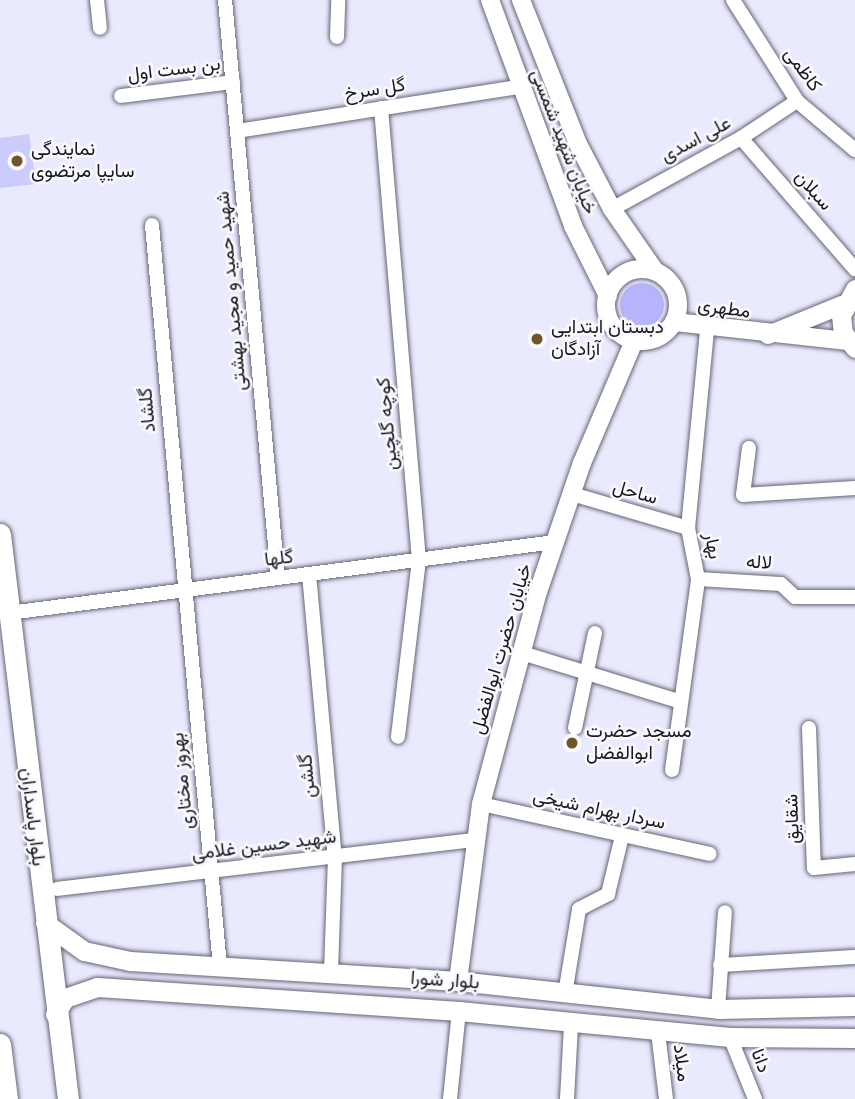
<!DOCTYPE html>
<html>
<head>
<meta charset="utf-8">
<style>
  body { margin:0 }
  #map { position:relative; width:855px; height:1099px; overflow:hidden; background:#eaeafe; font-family:"Varela Round",Vazirmatn,sans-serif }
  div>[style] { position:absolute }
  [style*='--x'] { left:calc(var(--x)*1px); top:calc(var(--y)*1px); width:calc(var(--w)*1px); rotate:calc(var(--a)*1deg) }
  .green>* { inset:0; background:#b6b4fa }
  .round { border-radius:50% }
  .building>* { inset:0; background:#cbcbfc }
  .roads { filter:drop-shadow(0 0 2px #656576) drop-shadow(0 0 2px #656576) }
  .minor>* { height:14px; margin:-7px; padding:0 7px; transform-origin:7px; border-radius:7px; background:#fff }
  .tertiary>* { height:18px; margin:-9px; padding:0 9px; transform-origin:9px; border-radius:9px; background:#fff }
  .tertiary>.ring { margin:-9px; padding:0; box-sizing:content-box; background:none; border:18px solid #fff; border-radius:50% }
  .secondary>* { height:19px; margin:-9.5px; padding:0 9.5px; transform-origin:9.5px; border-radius:9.5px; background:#fff }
  .primary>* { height:21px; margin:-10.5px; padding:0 10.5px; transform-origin:10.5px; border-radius:10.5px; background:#fff }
  .dots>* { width:19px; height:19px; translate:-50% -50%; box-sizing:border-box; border:4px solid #f9f9fd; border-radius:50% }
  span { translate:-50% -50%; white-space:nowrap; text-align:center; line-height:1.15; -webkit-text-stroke:5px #f9f9fd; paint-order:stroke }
  .street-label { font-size:19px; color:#18181f }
  .poi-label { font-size:19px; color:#18181f }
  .left { translate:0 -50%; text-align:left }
</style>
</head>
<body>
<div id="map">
  <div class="green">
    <div class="round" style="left:620px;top:283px;width:44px;height:44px"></div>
  </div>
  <div class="building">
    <div style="clip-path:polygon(29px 134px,36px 184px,0 188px,0 138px)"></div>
  </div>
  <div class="roads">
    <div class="minor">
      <div style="--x:97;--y:0;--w:28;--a:84"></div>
      <div style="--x:225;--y:0;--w:580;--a:84.76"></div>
      <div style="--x:733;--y:0;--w:120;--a:57.6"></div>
      <div style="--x:797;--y:101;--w:76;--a:40.2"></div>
      <div style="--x:337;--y:37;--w:37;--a:-88"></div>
      <div style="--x:121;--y:96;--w:113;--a:-7.1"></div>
      <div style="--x:381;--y:108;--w:454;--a:85.2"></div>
      <div style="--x:419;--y:560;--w:178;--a:96.8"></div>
      <div style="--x:237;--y:131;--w:284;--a:-8.9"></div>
      <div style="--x:741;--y:138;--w:174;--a:49"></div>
      <div style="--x:612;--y:209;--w:147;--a:-28.8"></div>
      <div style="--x:741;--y:138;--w:67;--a:-33.5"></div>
      <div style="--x:152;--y:225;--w:744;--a:84.76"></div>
      <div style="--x:749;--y:448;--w:47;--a:97.3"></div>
      <div style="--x:743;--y:495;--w:112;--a:-3.6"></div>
      <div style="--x:572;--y:494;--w:121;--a:16.3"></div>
      <div style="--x:309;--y:574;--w:284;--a:84.8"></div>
      <div style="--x:335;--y:857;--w:117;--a:92"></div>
      <div style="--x:698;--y:579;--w:83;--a:3.4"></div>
      <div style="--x:781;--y:584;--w:19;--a:43"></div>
      <div style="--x:795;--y:597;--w:60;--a:0"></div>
      <div style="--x:9;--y:613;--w:551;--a:-7.41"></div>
      <div style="--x:522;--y:653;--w:166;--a:17.1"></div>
      <div style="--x:575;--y:728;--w:97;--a:-78.1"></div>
      <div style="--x:809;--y:728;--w:140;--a:88"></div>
      <div style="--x:814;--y:868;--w:41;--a:-5.6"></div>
      <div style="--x:672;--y:770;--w:193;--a:-82.2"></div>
      <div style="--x:698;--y:579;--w:52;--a:-101.1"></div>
      <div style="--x:688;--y:528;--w:199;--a:-84.5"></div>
      <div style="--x:481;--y:804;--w:234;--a:12.3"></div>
      <div style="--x:57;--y:889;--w:421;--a:-6.7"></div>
      <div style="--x:720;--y:965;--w:135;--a:-3.4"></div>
      <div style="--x:565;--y:994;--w:86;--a:-80.6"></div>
      <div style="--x:579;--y:909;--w:33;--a:-27"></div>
      <div style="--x:608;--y:894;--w:60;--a:-76.4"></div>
      <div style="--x:718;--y:1009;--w:97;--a:-85.9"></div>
      <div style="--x:658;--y:1032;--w:67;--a:83.2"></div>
      <div style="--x:730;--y:1037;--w:67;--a:68"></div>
      <div style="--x:450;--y:1099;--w:88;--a:-84.2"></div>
      <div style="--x:567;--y:1099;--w:74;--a:-86.9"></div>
    </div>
    <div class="tertiary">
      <div style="--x:490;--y:0;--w:241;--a:69.8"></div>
      <div style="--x:573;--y:226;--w:78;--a:63.4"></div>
      <div style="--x:521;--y:0;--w:155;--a:68.4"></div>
      <div style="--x:578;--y:144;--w:73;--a:62.4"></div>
      <div style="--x:612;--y:209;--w:75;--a:55.3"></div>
      <div class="ring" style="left:606px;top:269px;width:54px;height:54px"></div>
      <div style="--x:675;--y:322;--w:174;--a:6.3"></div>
      <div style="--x:768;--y:335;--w:80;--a:-22.1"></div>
      <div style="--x:458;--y:981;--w:178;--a:-82.6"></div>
      <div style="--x:481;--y:804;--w:220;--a:-75"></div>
      <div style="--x:538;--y:592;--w:136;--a:-71.2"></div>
      <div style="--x:582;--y:463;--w:133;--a:-66.9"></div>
    </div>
    <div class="secondary">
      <div style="--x:855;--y:289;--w:30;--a:118"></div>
      <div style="--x:841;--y:315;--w:18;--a:84"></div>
      <div style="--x:843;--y:333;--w:19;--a:51"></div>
      <div style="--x:45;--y:923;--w:48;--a:35.7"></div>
      <div style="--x:84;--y:951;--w:47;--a:12.3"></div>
      <div style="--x:130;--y:961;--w:329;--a:3.5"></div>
      <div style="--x:458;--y:981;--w:262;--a:6.1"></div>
      <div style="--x:718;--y:1009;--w:137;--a:-1.3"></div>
      <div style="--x:55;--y:1014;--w:19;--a:-58"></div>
      <div style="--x:65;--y:998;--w:34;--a:-19"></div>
      <div style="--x:97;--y:987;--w:363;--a:3.8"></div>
      <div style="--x:459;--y:1011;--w:272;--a:5.5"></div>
      <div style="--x:730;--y:1037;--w:125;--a:0.5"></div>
    </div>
    <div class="primary">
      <div style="--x:0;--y:534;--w:569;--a:83.14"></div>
      <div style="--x:0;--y:1044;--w:55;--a:82.7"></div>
    </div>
  </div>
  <div class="dots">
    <div style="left:17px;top:161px;background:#715428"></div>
    <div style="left:537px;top:339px;background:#715428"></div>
    <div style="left:572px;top:743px;background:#715428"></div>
  </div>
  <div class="street-label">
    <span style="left:174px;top:70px;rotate:-7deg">بن بست اول</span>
    <span style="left:802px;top:70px;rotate:54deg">کاظمی</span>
    <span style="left:375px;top:90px;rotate:-9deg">گل سرخ</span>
    <span style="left:696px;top:140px;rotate:-28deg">علی اسدی</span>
    <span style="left:563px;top:142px;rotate:69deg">خیابان شهید شمسی</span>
    <span style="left:813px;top:191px;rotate:49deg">سبلان</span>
    <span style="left:232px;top:291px;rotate:-95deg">شهید حمید و مجید بهشتی</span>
    <span style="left:724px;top:309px;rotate:8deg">مطهری</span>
    <span style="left:148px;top:410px;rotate:-95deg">گلشاد</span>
    <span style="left:388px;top:424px;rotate:-95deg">کوچه گلچین</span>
    <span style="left:635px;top:493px;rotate:16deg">ساحل</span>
    <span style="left:712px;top:546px;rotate:79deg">بهار</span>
    <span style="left:279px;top:559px;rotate:-7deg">گلها</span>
    <span style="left:759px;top:563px;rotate:3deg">لاله</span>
    <span style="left:502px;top:649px;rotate:-74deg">خیابان حضرت ابوالفضل</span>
    <span style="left:308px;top:776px;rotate:-95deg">گلشن</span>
    <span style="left:183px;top:781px;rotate:-96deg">بهروز مختاری</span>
    <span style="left:599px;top:810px;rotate:12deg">سردار بهرام شیخی</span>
    <span style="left:32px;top:817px;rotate:83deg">بلوار پاسداران</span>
    <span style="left:793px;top:819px;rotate:-92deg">شقایق</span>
    <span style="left:264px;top:846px;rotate:-7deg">شهید حسین غلامی</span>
    <span style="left:445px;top:981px;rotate:4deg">بلوار شورا</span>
    <span style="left:760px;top:1061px;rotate:69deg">دانا</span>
    <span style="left:681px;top:1063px;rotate:83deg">میلاد</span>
  </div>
  <div class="poi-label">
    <span class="left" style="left:31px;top:161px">نمایندگی<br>سایپا مرتضوی</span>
    <span class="left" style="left:551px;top:339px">دبستان ابتدایی<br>آزادگان</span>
    <span class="left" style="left:586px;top:743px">مسجد حضرت<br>ابوالفضل</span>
  </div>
</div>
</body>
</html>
